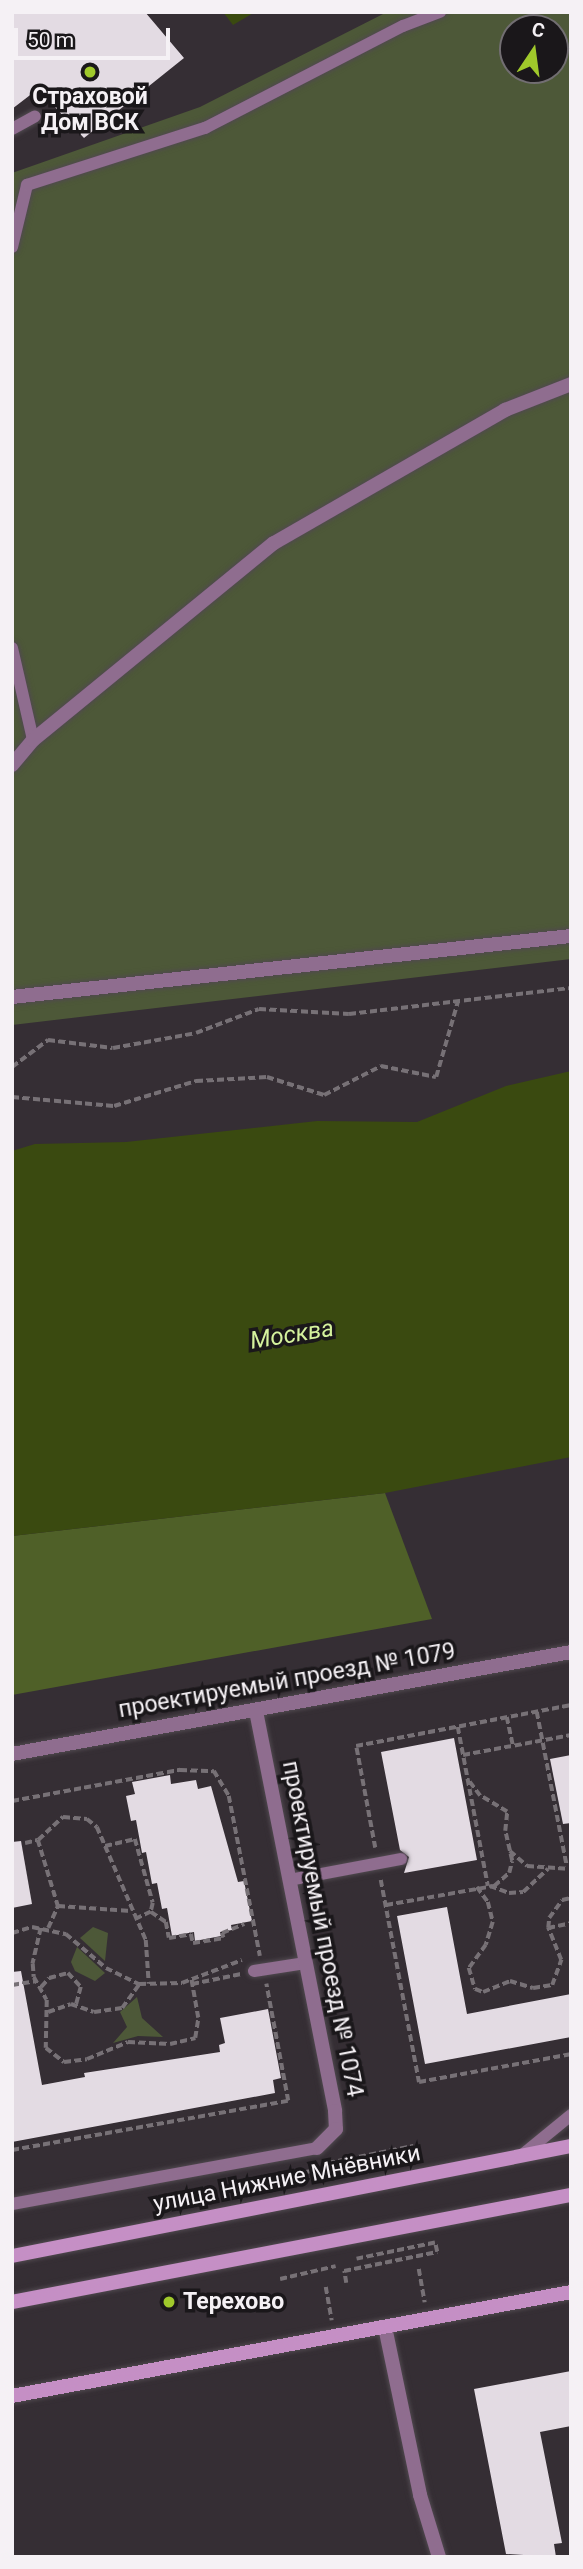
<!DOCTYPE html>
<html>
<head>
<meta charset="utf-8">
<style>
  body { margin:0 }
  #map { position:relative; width:583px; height:2569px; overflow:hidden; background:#352e34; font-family:Roboto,sans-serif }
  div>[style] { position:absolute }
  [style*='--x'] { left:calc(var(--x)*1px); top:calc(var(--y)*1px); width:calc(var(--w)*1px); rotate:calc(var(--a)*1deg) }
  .green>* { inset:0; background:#4d5838 }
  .forest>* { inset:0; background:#4f6028 }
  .water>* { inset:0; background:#3a4a10 }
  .building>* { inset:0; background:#e3dbe3 }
  .path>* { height:3.5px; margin-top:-1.75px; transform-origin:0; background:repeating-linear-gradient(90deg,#777176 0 7px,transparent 0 10.5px) }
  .roads { filter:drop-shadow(0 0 2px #50494f) drop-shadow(0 0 2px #50494f) }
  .lane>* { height:12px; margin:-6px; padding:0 6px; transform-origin:6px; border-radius:6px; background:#8f6d8f }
  .street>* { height:14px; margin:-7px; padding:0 7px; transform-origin:7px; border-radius:7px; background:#8f6d8f }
  .secondary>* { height:14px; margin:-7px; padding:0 7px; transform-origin:7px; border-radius:7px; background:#c58fc5 }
  .dots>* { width:19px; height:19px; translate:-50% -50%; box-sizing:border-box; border:4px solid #1a171a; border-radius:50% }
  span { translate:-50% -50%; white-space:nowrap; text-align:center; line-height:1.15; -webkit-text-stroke:7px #1a171a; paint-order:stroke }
  .poi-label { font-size:23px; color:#f5f1f5; font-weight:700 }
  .left { translate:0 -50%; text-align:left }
  .street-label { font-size:23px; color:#f5f1f5 }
  .water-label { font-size:24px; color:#d5f29d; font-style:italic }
  .frame { position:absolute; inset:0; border:14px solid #f5f1f5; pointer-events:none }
  .north { position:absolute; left:499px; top:14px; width:70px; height:70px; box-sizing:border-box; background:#1a171a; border:2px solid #726e72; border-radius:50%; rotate:13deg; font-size:19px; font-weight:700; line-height:28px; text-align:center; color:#f5f1f5 }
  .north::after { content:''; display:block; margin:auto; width:24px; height:32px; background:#a0c92b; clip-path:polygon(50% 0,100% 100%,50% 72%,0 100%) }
  .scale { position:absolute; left:14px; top:28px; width:156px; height:32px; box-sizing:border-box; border:4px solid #f5f1f5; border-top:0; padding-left:9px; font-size:21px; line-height:24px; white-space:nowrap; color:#f5f1f5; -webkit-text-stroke:5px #1a171a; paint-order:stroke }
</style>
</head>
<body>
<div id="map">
  <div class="green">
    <div style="clip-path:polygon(evenodd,387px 12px,571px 12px,571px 959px,12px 1025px,12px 173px,200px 107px,387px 12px,513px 28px,555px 28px,555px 70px,513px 70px,513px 28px)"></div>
    <div style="clip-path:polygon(93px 1927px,108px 1933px,105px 1961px,80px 1938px)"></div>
    <div style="clip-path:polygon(77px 1947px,105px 1973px,95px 1981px,75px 1971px,71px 1962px)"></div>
    <div style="clip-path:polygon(137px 1997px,142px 2018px,163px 2037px,138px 2036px,113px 2043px,127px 2027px,120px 2012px)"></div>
  </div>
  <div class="forest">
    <div style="clip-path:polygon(385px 1493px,432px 1619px,12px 1695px,12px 1536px)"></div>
  </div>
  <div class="water">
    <div style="clip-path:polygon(223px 12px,255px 12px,233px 25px)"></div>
    <div style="clip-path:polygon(571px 1071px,571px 1457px,385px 1493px,12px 1536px,12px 1151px,35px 1144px,126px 1142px,317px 1121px,417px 1122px,506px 1086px)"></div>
  </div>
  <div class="building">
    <div style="clip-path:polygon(12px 12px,145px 12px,184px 58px,84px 138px,38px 89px,12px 109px)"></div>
    <div style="clip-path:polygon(454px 1738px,477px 1860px,404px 1873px,409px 1857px,400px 1850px,381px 1752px)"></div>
    <div style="clip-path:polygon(571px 1755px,571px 1823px,563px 1824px,550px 1759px)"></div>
    <div style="clip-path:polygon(170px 1775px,171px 1784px,196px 1780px,198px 1789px,211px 1786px,238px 1882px,244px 1881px,252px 1921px,231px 1925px,232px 1930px,220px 1932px,221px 1936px,195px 1941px,194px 1932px,172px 1936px,167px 1908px,162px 1909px,157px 1883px,152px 1884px,146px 1852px,142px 1853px,136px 1820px,131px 1821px,126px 1796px,135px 1794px,132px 1782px)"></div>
    <div style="clip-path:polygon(21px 1841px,32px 1904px,12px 1908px,12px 1842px)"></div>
    <div style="clip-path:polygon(447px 1907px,467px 2014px,571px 1994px,571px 2037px,425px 2064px,397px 1916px)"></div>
    <div style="clip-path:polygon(21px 1971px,42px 2085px,85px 2077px,84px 2073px,220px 2052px,219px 2045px,225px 2043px,220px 2018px,268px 2009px,281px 2078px,273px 2080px,275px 2093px,12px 2142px,12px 1972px)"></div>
    <div style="clip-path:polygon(571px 2371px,571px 2426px,540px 2432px,562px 2543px,554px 2544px,556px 2557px,506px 2554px,474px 2389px)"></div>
  </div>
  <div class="path">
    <div style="--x:12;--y:1067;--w:45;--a:-36.9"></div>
    <div style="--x:48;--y:1040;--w:65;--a:7"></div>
    <div style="--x:113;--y:1048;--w:84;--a:-10.2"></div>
    <div style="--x:196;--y:1033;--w:67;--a:-20.9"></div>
    <div style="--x:259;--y:1009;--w:90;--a:3.2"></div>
    <div style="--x:349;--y:1014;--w:224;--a:-6.7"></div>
    <div style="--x:12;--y:1097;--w:102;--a:5"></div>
    <div style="--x:114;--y:1106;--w:86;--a:-17"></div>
    <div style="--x:196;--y:1081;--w:71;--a:-3.2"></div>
    <div style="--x:267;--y:1077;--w:60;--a:17.5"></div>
    <div style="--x:324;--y:1095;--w:64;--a:-27"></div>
    <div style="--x:381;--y:1066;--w:56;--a:11.3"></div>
    <div style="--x:436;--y:1077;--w:79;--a:-73.9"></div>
    <div style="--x:537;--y:1712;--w:157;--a:79"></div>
    <div style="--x:507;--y:1717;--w:29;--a:78"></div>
    <div style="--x:458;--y:1727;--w:162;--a:79.3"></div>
    <div style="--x:463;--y:1755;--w:110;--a:-10.5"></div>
    <div style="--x:12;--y:1801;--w:171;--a:-10.5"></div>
    <div style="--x:180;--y:1770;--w:34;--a:2"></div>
    <div style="--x:214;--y:1771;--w:29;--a:59"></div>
    <div style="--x:229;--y:1796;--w:163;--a:79"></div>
    <div style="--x:38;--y:1840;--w:69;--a:73.1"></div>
    <div style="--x:58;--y:1906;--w:73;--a:3.9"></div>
    <div style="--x:25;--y:1843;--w:13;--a:-13"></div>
    <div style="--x:38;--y:1840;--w:34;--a:-43"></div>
    <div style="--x:63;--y:1817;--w:24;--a:5"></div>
    <div style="--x:87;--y:1819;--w:13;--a:39"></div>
    <div style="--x:97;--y:1827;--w:123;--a:66.6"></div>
    <div style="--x:146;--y:1940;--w:44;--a:86.1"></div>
    <div style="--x:105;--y:1846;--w:31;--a:-13"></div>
    <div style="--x:135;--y:1839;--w:66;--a:74.3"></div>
    <div style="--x:153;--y:1903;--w:9;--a:103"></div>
    <div style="--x:151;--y:1912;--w:17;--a:155"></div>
    <div style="--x:375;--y:1848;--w:104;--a:-100.6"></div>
    <div style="--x:356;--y:1746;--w:219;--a:-10.8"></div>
    <div style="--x:510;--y:1851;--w:23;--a:41"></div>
    <div style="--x:527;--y:1866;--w:44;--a:3.9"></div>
    <div style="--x:381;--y:1880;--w:206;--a:79.3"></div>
    <div style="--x:419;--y:2082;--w:155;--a:-10.4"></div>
    <div style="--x:490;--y:1886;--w:20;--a:20"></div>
    <div style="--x:509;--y:1893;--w:14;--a:-4"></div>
    <div style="--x:523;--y:1892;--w:34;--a:-43"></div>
    <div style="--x:477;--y:1887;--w:19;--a:54"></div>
    <div style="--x:488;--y:1902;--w:21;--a:76"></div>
    <div style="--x:493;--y:1922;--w:24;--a:107"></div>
    <div style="--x:486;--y:1945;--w:29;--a:126"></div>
    <div style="--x:469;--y:1968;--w:22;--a:74"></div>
    <div style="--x:475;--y:1989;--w:9;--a:21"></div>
    <div style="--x:483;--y:1992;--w:29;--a:-22"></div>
    <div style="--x:510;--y:1981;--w:24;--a:17"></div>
    <div style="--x:533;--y:1988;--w:19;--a:-9"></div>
    <div style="--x:552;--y:1985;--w:27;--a:-70"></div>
    <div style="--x:561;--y:1960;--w:35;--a:-112"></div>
    <div style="--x:548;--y:1928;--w:10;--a:-84"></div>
    <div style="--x:549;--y:1918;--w:22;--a:-54"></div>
    <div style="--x:562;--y:1900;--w:9;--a:-13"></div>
    <div style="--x:386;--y:1905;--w:110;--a:-10"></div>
    <div style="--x:494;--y:1886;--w:20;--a:-41"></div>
    <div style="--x:509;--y:1873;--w:12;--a:-76"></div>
    <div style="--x:512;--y:1861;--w:31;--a:-103"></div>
    <div style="--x:505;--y:1831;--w:19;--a:-84"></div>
    <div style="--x:507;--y:1812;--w:31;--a:-149"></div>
    <div style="--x:480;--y:1796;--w:20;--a:-127"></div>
    <div style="--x:151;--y:1912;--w:18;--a:34"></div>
    <div style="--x:166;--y:1922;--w:16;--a:79"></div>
    <div style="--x:169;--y:1938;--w:22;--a:-10"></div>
    <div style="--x:191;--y:1934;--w:9;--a:77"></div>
    <div style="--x:193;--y:1943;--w:30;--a:-9"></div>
    <div style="--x:223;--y:1938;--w:5;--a:-101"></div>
    <div style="--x:222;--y:1933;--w:24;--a:-22"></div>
    <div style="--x:41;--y:1928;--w:37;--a:103"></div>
    <div style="--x:33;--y:1964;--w:13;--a:86"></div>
    <div style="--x:34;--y:1977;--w:26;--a:61"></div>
    <div style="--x:47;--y:2000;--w:48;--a:91.2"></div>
    <div style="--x:46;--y:2048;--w:23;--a:38"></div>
    <div style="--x:64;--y:2062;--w:23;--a:-7"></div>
    <div style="--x:87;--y:2059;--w:44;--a:-22.5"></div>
    <div style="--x:128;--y:2042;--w:42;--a:2.7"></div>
    <div style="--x:170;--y:2044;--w:26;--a:-13"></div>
    <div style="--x:195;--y:2038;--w:20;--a:-81"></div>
    <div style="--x:198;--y:2018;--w:40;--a:-100"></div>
    <div style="--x:48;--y:1928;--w:24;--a:-66"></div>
    <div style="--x:548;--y:1928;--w:24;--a:-12"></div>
    <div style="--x:12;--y:1933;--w:21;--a:-17"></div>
    <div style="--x:32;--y:1927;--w:35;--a:12"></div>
    <div style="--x:66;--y:1934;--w:52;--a:40.4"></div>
    <div style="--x:106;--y:1968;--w:37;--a:26"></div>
    <div style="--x:139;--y:1984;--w:43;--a:-1.3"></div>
    <div style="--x:182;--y:1983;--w:64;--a:-21"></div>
    <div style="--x:192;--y:1984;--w:50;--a:-11.5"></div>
    <div style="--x:12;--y:1985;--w:25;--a:-9"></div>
    <div style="--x:41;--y:1987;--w:12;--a:-48"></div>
    <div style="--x:49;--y:1978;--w:20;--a:-15"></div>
    <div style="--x:68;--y:1973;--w:19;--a:47"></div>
    <div style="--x:81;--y:1987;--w:20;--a:105"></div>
    <div style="--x:48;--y:2012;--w:24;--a:-19"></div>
    <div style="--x:71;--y:2004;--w:24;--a:19"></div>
    <div style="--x:94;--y:2012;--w:28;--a:-8"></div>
    <div style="--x:122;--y:2008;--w:29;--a:-54"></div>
    <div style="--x:12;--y:2150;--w:280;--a:-10.1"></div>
    <div style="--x:288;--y:2101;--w:119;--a:-100.6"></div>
    <div style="--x:328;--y:2163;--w:87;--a:-11.3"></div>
    <div style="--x:413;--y:2146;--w:9;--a:77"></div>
    <div style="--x:415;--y:2155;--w:76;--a:168.7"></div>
    <div style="--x:253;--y:2183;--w:64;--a:-11.7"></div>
    <div style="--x:419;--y:2269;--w:34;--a:80"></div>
    <div style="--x:280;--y:2279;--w:57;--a:-13.1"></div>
    <div style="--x:346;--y:2283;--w:12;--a:-99"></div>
    <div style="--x:344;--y:2271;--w:95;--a:-11.5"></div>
    <div style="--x:437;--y:2252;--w:9;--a:-103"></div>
    <div style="--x:435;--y:2243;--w:80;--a:168.4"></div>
    <div style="--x:326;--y:2287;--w:34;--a:80"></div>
  </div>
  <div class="roads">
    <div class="lane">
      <div style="--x:12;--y:129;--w:26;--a:-29"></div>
      <div style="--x:12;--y:247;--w:64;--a:-76.4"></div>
      <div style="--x:27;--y:185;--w:187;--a:-17.8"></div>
      <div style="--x:205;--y:128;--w:223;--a:-27.3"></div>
      <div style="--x:403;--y:26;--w:40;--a:-21"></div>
      <div style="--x:12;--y:648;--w:94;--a:77.1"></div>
      <div style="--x:289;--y:1880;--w:114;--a:-10.6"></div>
      <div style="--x:254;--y:1971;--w:52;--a:-8.9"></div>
      <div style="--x:522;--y:2155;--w:63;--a:-39.2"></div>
      <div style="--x:12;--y:2204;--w:310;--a:-10.4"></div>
    </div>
    <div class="street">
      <div style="--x:12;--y:765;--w:33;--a:-50"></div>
      <div style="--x:33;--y:740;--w:311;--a:-39.3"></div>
      <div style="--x:274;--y:543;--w:267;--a:-29.9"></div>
      <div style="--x:505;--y:410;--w:71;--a:-21.5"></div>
      <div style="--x:12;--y:997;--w:562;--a:-6.23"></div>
      <div style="--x:256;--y:1711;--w:408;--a:78.8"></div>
      <div style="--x:335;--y:2111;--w:18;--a:87"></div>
      <div style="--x:336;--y:2129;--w:27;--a:135"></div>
      <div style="--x:12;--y:1754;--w:568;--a:-10.34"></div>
      <div style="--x:385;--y:2327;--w:172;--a:78.2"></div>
      <div style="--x:420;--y:2495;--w:65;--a:73"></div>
    </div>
    <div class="secondary">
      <div style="--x:12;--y:2256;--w:570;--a:-11.13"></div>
      <div style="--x:12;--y:2302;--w:569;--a:-10.84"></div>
      <div style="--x:12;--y:2396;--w:569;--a:-10.54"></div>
    </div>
  </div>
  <div class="dots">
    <div style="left:90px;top:72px;background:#a0c92b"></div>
    <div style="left:169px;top:2302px;background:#a0c92b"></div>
  </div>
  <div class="poi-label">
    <span style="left:90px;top:110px">Страховой<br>Дом ВСК</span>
    <span class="left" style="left:183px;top:2302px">Терехово</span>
  </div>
  <div class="street-label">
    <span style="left:287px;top:1681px;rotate:-10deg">проектируемый проезд № 1079</span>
    <span style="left:322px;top:1929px;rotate:79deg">проектируемый проезд № 1074</span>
    <span style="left:287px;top:2179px;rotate:-11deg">улица Нижние Мнёвники</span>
  </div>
  <div class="water-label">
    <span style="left:292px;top:1335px;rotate:-9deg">Москва</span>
  </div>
  <div class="frame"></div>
  <div class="north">С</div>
  <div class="scale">50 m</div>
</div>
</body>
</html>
